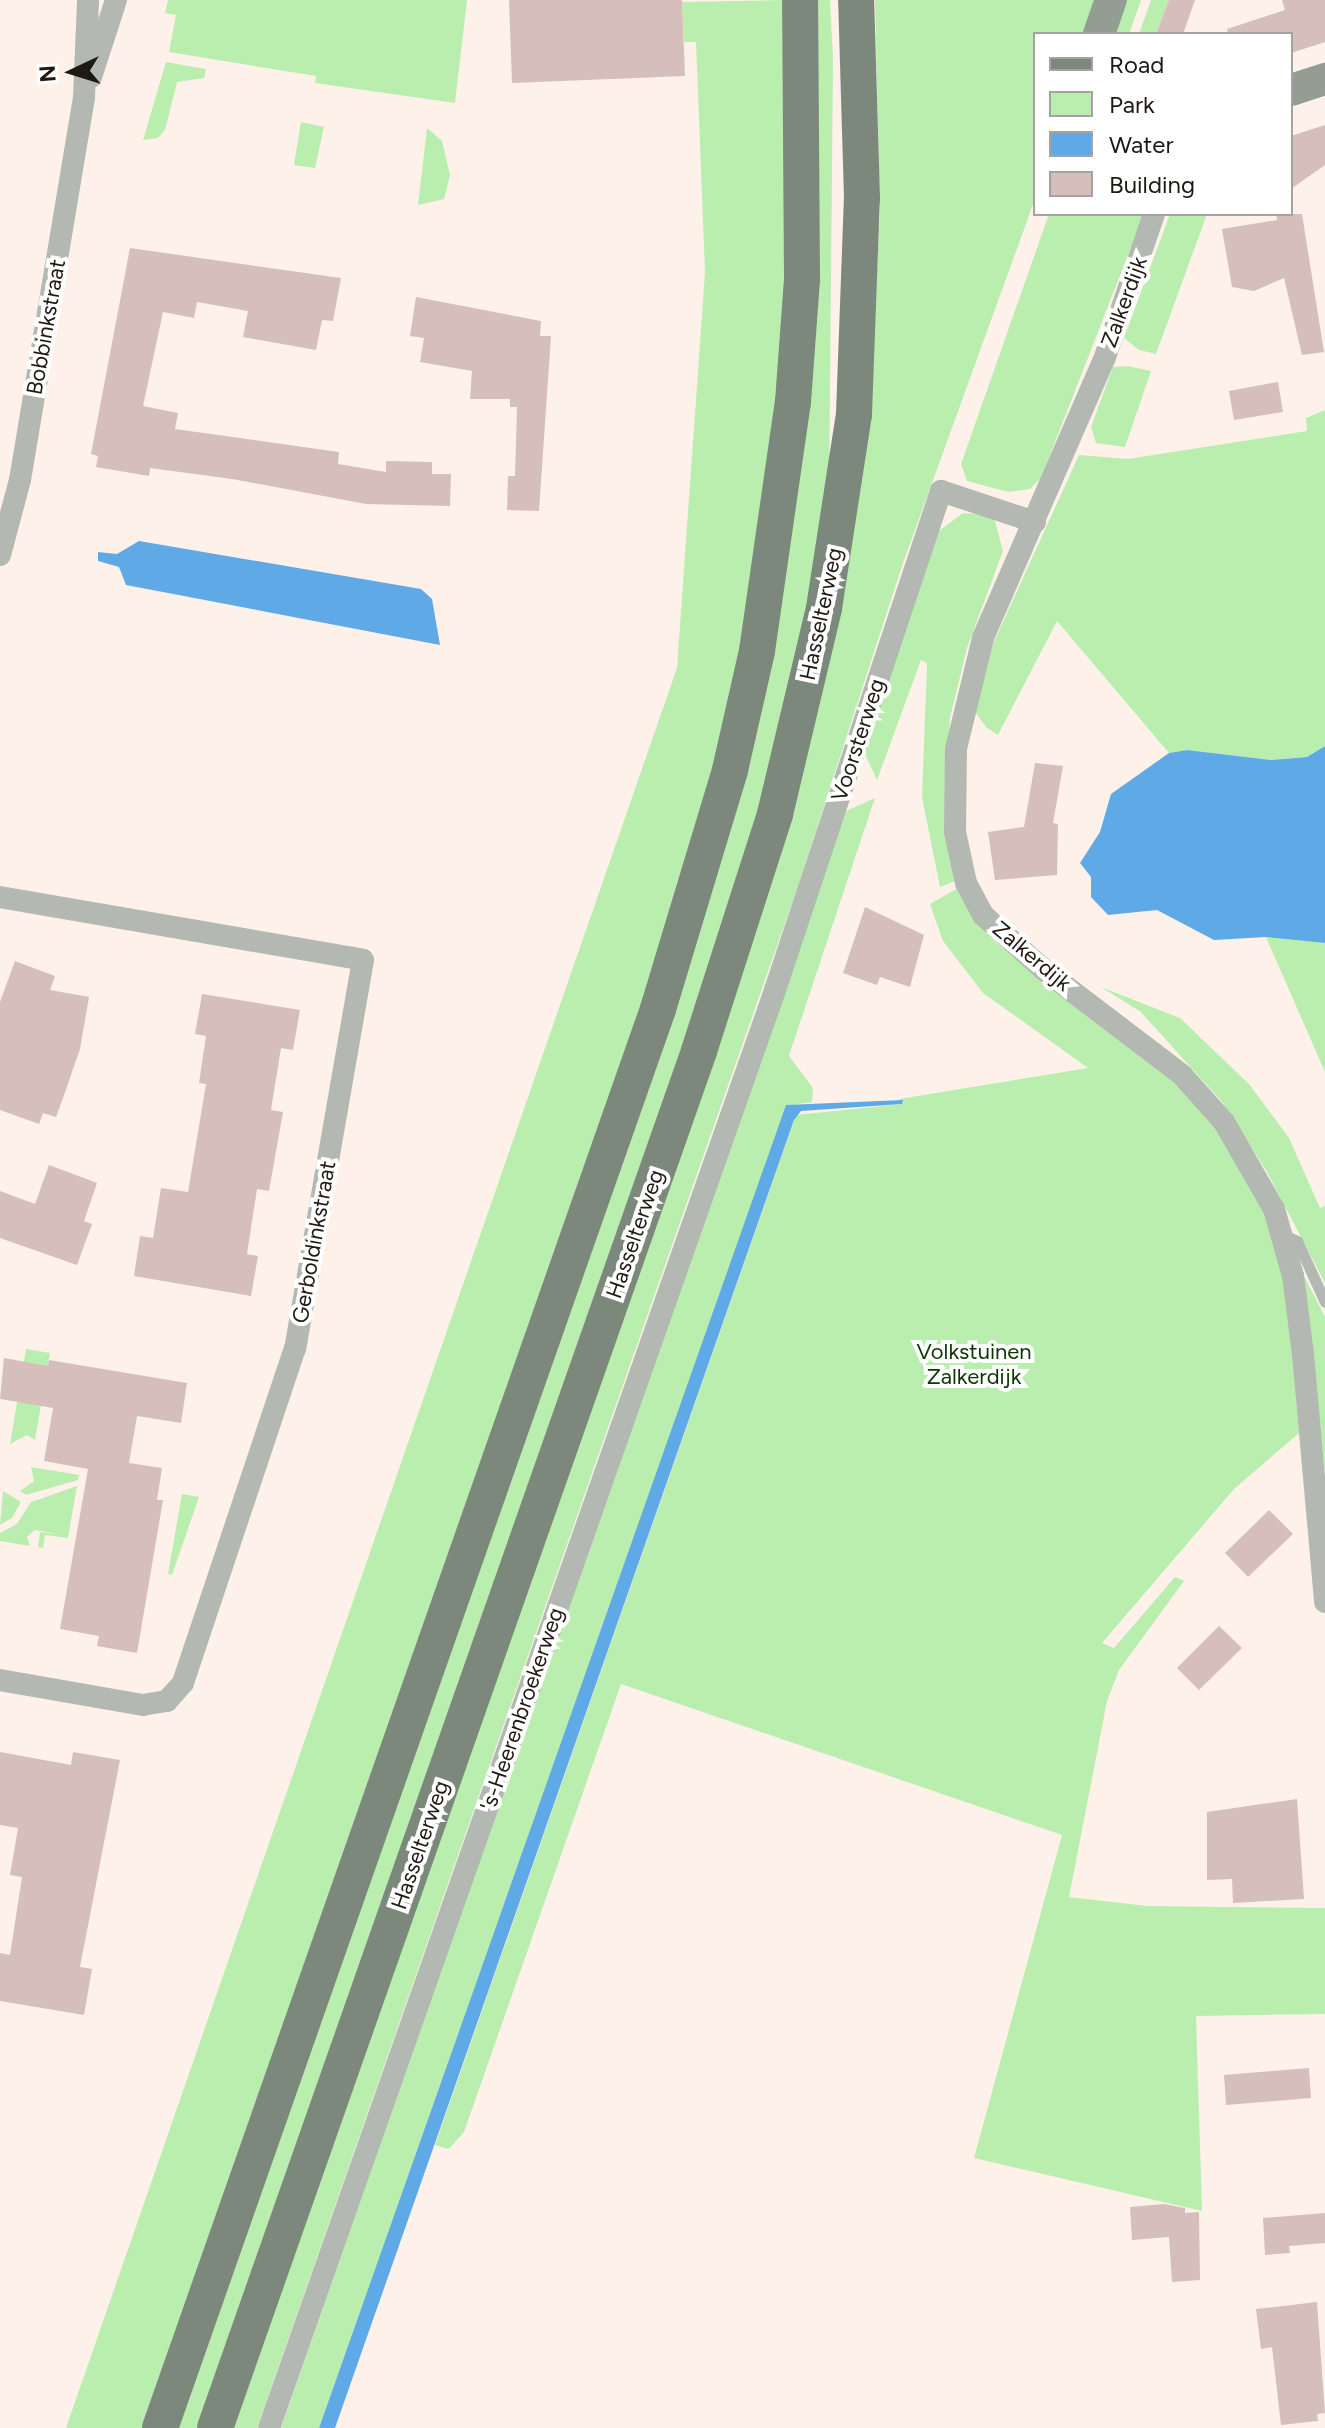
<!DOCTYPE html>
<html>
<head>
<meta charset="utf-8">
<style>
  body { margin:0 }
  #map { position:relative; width:1325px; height:2428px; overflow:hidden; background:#fdf1ea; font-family:Figtree,sans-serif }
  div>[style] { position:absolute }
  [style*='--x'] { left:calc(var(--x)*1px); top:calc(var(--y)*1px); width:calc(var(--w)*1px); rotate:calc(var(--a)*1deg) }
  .green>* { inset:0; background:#baeeaf }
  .water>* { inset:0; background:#5faae6 }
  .building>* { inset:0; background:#d6bfba }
  .lane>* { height:11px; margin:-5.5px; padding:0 5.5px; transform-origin:5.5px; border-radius:5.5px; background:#b3b9b2 }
  .street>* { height:22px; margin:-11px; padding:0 11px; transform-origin:11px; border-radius:11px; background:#b3b9b2 }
  .secondary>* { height:32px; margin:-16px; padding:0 16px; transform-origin:16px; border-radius:16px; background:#939d92 }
  .primary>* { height:36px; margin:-18px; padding:0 18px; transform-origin:18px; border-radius:18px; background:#7c887c }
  span { translate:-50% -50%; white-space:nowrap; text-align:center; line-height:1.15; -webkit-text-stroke:8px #fff; paint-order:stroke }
  .street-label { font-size:22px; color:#1f1914 }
  .park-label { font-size:22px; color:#0d3404 }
  .legend { position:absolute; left:1033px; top:32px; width:260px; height:184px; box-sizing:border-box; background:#fff; border:2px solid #a5a3a1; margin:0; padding:10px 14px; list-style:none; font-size:24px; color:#1f1914 }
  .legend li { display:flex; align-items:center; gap:16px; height:40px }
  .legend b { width:40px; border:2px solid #a5a3a1 }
  .north { position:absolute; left:32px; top:32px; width:80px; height:80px; -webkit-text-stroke:6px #fff; paint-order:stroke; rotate:266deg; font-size:22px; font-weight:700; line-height:32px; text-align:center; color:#1f1914 }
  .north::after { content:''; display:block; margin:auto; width:28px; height:36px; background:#1f1914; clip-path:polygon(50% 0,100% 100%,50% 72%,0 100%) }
</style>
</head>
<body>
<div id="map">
  <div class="green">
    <div style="clip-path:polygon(168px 0,467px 0,455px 103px,315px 83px,316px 76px,169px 52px,176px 15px,165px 13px)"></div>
    <div style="clip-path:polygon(785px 0,787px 257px,776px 412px,747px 614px,719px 747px,670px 927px,143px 2428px,66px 2428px,677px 668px,705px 272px,696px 42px,684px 42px,682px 2px)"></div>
    <div style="clip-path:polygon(815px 0,830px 0,833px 60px,829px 500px,770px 773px,718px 946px,198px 2428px,175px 2428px,665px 1033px,818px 250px)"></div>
    <div style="clip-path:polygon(875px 0,1097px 0,1085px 34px,1035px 34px,1035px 199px,903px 563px,797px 889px,257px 2428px,230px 2428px,675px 1159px,874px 327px,880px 213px)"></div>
    <div style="clip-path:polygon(1125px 0,1141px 0,1129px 34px,1112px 34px)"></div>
    <div style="clip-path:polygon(1151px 0,1169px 0,1156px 34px,1139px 34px)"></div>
    <div style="clip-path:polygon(166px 62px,206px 69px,204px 78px,177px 82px,165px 130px,158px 138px,143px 140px)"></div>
    <div style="clip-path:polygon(301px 122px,324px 127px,315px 168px,294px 165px)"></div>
    <div style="clip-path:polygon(427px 128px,442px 141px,450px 175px,444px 199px,418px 205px)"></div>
    <div style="clip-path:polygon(1049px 214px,1144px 214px,1041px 478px,1030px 489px,1008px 492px,967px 481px,961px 464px)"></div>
    <div style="clip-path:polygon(1170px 214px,1207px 214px,1156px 354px,1139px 350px,1124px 338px)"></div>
    <div style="clip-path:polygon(1128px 366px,1151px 371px,1125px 447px,1096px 443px,1091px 427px,1113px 367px)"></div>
    <div style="clip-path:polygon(1325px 410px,1325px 746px,1307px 757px,1271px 760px,1187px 750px,1169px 753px,1057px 621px,998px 735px,986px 727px,973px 709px,992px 646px,1079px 455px,1128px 459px,1307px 431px,1306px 418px)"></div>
    <div style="clip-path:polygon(963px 513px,987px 515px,995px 521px,1003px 551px,967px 648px,950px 718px,944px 829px,955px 881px,940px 887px,922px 797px,927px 663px,921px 660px,877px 780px,865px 754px,939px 531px)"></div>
    <div style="clip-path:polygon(875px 798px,789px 1056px,813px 1088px,812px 1102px,786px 1106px,319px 2428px,281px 2428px,846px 811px)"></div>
    <div style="clip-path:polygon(958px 888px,994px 941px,1173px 1077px,1215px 1123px,1265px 1207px,1287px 1281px,1299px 1433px,1234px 1489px,1102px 1643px,1114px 1648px,1175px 1577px,1184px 1581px,1119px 1670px,1107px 1701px,1069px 1897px,1147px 1906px,1325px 1908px,1325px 2014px,1196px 2016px,1202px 2211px,974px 2158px,1062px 1835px,621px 1684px,464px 2132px,449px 2149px,435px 2145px,796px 1115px,902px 1104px,899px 1099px,1088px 1068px,983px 993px,943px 941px,930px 904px)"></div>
    <div style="clip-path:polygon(1266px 937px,1325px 943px,1325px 1072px)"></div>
    <div style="clip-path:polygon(1101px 987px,1180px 1018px,1249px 1084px,1289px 1138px,1320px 1208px,1325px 1206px,1325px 1283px,1266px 1170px,1222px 1102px,1141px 1012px)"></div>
    <div style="clip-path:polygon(1303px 1274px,1325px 1317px,1325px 1473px,1321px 1436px)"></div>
    <div style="clip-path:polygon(26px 1349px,50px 1353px,35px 1440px,27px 1435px,10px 1444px)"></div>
    <div style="clip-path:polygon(31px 1467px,79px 1475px,78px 1480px,26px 1495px,20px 1491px,34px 1481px)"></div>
    <div style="clip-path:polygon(77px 1486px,68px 1538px,45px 1535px,43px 1548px,38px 1547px,40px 1532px,63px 1535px,35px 1530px,27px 1537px,30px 1546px,0 1541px,0 1533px,17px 1524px,31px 1502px)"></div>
    <div style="clip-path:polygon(3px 1491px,21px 1502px,12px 1518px,0 1525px)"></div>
    <div style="clip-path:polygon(182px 1494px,199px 1497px,172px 1575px,168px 1574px)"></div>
  </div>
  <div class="water">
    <div style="clip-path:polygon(139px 541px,421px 589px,432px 599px,440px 645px,126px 585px,119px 567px,98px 561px,98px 552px,117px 554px)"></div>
    <div style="clip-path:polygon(1325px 746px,1325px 943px,1266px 937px,1214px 940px,1157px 910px,1108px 915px,1091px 897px,1091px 877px,1080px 863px,1100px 832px,1111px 794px,1169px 753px,1187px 750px,1271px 760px,1307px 757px)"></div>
    <div style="clip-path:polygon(903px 1100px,902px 1104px,801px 1111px,794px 1120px,335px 2428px,319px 2428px,786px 1105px)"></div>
  </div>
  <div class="building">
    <div style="clip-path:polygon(509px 0,682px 0,685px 76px,512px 83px)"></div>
    <div style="clip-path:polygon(1169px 0,1195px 0,1183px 34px,1156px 34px)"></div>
    <div style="clip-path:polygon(1282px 0,1325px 0,1325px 42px,1291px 53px,1291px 34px,1228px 34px,1227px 29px,1285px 10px)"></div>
    <div style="clip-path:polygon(1325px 125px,1325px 165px,1291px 189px,1291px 136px)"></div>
    <div style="clip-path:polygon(1276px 214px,1302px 214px,1324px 352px,1302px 355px,1284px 278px,1254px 291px,1232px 287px,1222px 229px,1277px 220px)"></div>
    <div style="clip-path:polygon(130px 248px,341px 278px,333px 321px,322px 320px,316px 350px,243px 337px,248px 311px,197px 302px,194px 318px,163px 312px,143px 406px,178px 413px,175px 429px,339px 452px,338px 464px,386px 472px,386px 461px,432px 462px,432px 474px,451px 474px,450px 506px,366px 504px,232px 479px,150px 468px,149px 476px,96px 467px,98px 456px,91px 454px)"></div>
    <div style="clip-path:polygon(416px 297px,541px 321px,540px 336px,551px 336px,539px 511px,507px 510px,508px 476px,515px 476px,517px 407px,510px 407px,510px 399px,470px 399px,472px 371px,420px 362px,424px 338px,410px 336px)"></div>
    <div style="clip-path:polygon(1278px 382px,1283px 412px,1234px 420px,1229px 391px)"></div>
    <div style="clip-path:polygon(1035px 763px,1063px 766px,1053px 823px,1058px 824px,1057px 875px,995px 880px,988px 832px,1024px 827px)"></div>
    <div style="clip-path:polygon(865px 907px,924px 935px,910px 987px,880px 977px,877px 985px,843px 973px)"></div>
    <div style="clip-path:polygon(15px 961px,55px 976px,50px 990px,89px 997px,80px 1049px,63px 1098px,56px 1117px,43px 1113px,39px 1124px,0 1110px,0 1002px)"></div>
    <div style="clip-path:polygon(202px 994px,300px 1010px,293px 1050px,281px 1048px,271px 1110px,283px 1112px,269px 1191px,257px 1189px,247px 1254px,258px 1256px,251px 1296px,134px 1276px,140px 1236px,153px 1238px,161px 1188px,188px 1192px,206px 1084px,199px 1083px,206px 1036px,195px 1034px)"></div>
    <div style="clip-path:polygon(49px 1165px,97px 1183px,84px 1221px,92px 1224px,77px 1265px,0 1238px,0 1191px,35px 1204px)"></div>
    <div style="clip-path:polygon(4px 1358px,48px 1366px,49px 1360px,187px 1383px,181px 1423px,137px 1416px,129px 1463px,162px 1468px,157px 1500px,163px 1500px,137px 1653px,97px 1646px,99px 1636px,60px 1629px,88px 1469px,44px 1461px,53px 1408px,0 1399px)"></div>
    <div style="clip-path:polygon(1269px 1510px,1293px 1534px,1248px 1577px,1225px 1553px)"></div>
    <div style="clip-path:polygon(1219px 1626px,1242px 1648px,1199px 1690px,1177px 1668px)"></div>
    <div style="clip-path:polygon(0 1752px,71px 1765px,73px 1752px,120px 1760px,80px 1967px,92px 1969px,84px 2015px,0 2001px,0 1953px,10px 1955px,22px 1877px,10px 1875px,18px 1828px,0 1825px)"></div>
    <div style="clip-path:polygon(1297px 1799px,1304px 1899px,1233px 1903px,1232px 1879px,1207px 1880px,1207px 1812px)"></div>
    <div style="clip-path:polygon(1309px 2068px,1311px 2098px,1226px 2105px,1224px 2075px)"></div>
    <div style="clip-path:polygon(1164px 2204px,1185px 2208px,1185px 2213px,1199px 2212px,1200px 2280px,1172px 2282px,1169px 2237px,1132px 2240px,1130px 2207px)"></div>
    <div style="clip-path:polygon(1325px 2213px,1325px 2243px,1289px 2246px,1290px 2253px,1265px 2255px,1263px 2218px)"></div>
    <div style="clip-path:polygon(1317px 2302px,1325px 2413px,1317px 2414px,1318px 2421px,1281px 2425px,1272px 2347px,1261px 2349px,1256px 2309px)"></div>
  </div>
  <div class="lane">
    <div style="--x:1282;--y:1234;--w:17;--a:25"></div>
    <div style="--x:1297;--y:1241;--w:67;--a:65.3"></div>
  </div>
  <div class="street">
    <div style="--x:91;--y:77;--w:81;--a:-72"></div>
    <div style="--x:1154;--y:214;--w:151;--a:108.9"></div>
    <div style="--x:1105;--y:357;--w:306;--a:113.5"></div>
    <div style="--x:983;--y:638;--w:114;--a:103.7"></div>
    <div style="--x:956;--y:749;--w:83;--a:90.7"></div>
    <div style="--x:955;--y:832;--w:52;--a:77.8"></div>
    <div style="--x:966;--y:883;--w:36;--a:62"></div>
    <div style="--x:983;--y:915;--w:81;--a:42"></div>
    <div style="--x:1043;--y:969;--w:175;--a:37.3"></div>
    <div style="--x:1182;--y:1075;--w:63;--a:48.2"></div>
    <div style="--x:1224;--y:1122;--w:100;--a:60.1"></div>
    <div style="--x:1274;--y:1209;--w:70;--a:74.2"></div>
    <div style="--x:1293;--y:1276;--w:79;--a:82.7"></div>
    <div style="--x:1303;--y:1354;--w:249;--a:84.9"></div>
    <div style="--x:0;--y:555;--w:78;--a:-75.1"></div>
    <div style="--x:20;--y:480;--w:388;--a:-80.5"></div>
    <div style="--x:84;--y:97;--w:97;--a:-87.6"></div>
    <div style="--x:0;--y:897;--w:368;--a:9.8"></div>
    <div style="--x:363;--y:960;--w:394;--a:99.9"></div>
    <div style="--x:295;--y:1348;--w:353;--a:108.5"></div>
    <div style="--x:183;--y:1683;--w:24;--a:132"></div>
    <div style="--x:167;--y:1701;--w:24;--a:171"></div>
    <div style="--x:143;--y:1705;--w:145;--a:-170.1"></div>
    <div style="--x:269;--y:2428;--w:1524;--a:-70.61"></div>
    <div style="--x:775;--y:990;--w:526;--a:-71.6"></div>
    <div style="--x:941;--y:491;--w:99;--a:18.3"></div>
  </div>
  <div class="secondary">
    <div style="--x:1099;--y:34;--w:36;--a:-71"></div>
    <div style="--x:1291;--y:90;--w:36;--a:-18"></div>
  </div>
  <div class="primary">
    <div style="--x:160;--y:2428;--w:1504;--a:-70.66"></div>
    <div style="--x:658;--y:1009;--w:250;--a:-73.2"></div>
    <div style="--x:730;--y:770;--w:122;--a:-77.2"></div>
    <div style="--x:757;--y:651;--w:252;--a:-81.8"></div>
    <div style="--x:793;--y:402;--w:124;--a:-85.8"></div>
    <div style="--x:802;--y:278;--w:278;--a:-90.4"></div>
    <div style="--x:215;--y:2428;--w:1460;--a:-70.63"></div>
    <div style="--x:699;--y:1051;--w:249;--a:-72.2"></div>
    <div style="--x:775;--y:814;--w:212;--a:-76.6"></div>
    <div style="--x:824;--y:608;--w:196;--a:-81.2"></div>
    <div style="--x:854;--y:414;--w:216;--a:-87.9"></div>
    <div style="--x:862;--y:198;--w:198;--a:-91.7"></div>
  </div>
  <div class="street-label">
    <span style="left:1124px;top:302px;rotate:-70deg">Zalkerdijk</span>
    <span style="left:46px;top:327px;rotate:-80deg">Bobbinkstraat</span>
    <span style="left:821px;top:614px;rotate:-78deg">Hasselterweg</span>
    <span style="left:858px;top:740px;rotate:-72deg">Voorsterweg</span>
    <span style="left:1032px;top:956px;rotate:40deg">Zalkerdijk</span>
    <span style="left:635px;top:1234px;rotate:-71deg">Hasselterweg</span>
    <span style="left:314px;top:1242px;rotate:-80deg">Gerboldinkstraat</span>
    <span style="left:522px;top:1709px;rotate:-71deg">'s-Heerenbroekerweg</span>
    <span style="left:420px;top:1845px;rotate:-71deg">Hasselterweg</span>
  </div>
  <div class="park-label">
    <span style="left:974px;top:1364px">Volkstuinen<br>Zalkerdijk</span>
  </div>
  <ul class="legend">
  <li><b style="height:10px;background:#7c887c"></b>Road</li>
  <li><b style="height:22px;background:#baeeaf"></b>Park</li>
  <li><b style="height:22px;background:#5faae6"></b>Water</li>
  <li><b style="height:22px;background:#d6bfba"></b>Building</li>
  </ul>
  <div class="north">N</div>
</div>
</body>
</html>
